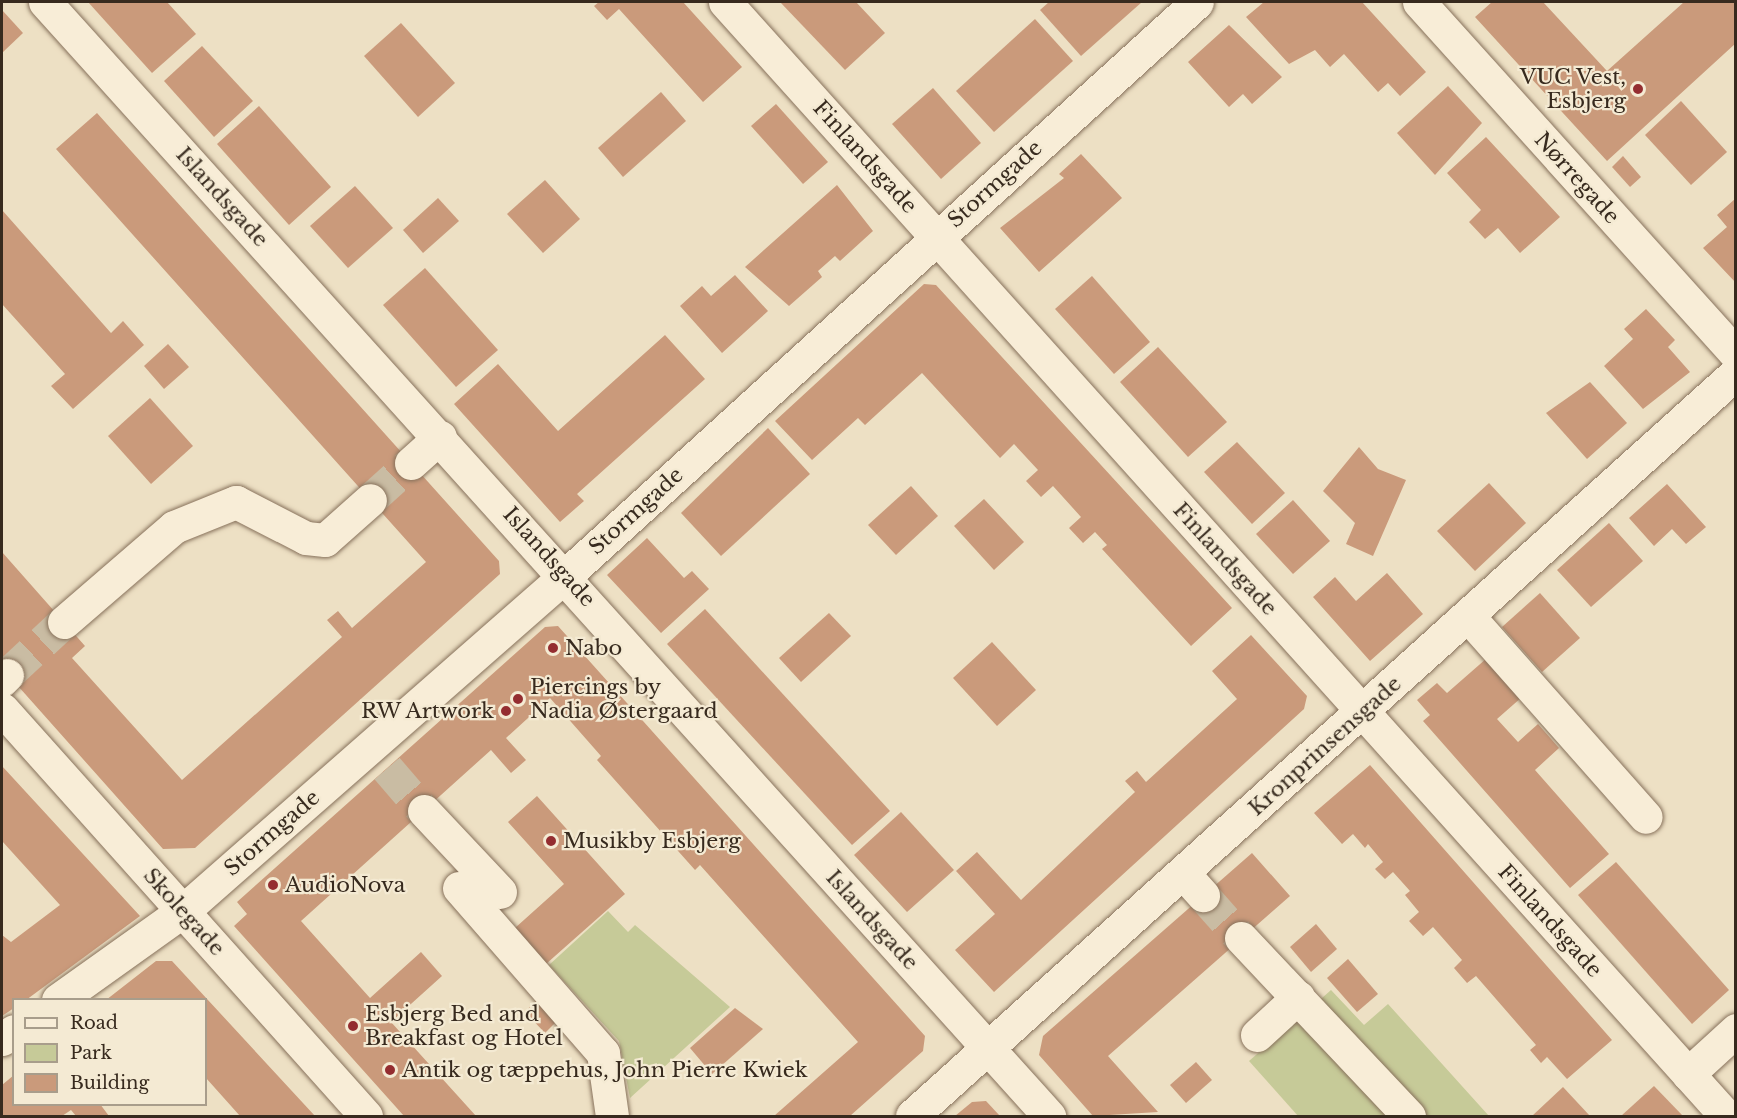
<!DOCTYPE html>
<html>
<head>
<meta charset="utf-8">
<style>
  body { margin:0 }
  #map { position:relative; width:1737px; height:1118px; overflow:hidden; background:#ede0c4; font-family:"Libre Baskerville",serif }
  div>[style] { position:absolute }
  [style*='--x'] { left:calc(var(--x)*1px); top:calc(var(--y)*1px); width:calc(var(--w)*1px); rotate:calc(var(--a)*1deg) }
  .green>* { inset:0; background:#c6ca98 }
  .building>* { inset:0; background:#ca9a7b }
  .minor-tunnel>* { height:33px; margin-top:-16.5px; transform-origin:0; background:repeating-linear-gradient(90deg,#c9bca3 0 33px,transparent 0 49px) }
  .roads { filter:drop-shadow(0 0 2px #87715b) drop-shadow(0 0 2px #87715b) }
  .minor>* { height:33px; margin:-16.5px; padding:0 16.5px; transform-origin:16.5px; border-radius:16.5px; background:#f8edd7 }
  .dots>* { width:16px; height:16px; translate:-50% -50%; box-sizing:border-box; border:3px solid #f4ead3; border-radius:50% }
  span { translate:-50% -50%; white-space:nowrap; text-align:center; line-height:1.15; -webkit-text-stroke:4.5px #f4ead3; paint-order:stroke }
  .poi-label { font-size:21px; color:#372a1e }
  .right { translate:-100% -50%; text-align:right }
  .left { translate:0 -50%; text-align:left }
  .street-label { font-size:21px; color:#372a1e }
  .frame { position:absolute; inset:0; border:3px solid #372a1e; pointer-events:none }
  .legend { position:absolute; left:12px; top:998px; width:195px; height:108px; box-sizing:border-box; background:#f4ead3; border:2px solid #a89d8b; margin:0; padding:8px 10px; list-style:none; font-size:18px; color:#372a1e }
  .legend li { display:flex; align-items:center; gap:12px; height:30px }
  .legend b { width:30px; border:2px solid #a89d8b }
</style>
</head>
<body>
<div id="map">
  <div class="green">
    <div style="clip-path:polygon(608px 911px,628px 932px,635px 925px,730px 1007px,630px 1098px,619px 1041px,549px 965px)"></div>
    <div style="clip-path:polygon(1331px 990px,1364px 1025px,1388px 1004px,1489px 1116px,1412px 1116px,1313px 1006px)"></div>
    <div style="clip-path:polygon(1304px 1013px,1395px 1116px,1298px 1116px,1249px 1061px)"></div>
  </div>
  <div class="building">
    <div style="clip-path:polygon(88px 2px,167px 2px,196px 34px,152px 73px)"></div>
    <div style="clip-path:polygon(599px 2px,683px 2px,742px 67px,703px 102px,619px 9px,607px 20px,594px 6px)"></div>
    <div style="clip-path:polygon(780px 2px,856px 2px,885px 33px,845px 70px)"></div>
    <div style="clip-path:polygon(1049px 2px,1142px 2px,1081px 56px,1040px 10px)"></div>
    <div style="clip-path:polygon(1264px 2px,1362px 2px,1426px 72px,1400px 96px,1388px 83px,1378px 92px,1344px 54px,1330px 67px,1315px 50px,1289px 64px,1246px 17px)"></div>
    <div style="clip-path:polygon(1492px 2px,1543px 2px,1607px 71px,1684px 2px,1736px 2px,1736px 43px,1607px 161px,1475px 17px)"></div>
    <div style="clip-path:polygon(2px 10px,23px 33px,2px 53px)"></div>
    <div style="clip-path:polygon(1035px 19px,1073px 61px,994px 132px,956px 91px)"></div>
    <div style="clip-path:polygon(401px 23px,455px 83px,418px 117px,364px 56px)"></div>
    <div style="clip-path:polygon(1229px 25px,1282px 77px,1252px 104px,1243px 94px,1229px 107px,1188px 62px)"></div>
    <div style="clip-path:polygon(202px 46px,253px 101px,214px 137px,164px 81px)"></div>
    <div style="clip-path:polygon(1448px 86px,1482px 123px,1435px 175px,1397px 133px)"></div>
    <div style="clip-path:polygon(933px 88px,981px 143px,941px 179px,892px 124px)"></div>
    <div style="clip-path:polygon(661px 92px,686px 121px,623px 177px,598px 148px)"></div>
    <div style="clip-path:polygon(1681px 101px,1727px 152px,1691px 185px,1645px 135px)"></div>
    <div style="clip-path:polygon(776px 104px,828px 162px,803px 184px,751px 126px)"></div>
    <div style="clip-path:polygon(259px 106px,331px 187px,289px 225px,217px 144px)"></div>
    <div style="clip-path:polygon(97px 113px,499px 561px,500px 574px,195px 848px,163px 849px,2px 668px,2px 552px,85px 646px,72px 658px,182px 780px,342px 637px,327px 620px,338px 611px,352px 628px,426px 562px,56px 149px)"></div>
    <div style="clip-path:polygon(1486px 137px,1560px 217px,1520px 253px,1498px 228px,1485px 239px,1469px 222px,1481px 210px,1447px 173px)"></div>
    <div style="clip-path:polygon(1081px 154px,1122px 198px,1039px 272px,1000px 228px,1064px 178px,1059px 174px)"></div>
    <div style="clip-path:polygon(1623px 156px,1641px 177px,1630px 187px,1612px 167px)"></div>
    <div style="clip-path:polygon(545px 180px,580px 219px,543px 253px,507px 214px)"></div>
    <div style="clip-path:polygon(837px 185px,873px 231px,840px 261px,835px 256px,818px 271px,822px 277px,789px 306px,745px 267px)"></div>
    <div style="clip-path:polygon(355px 186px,393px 228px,348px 268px,310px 226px)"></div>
    <div style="clip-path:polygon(438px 198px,459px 221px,423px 253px,403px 230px)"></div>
    <div style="clip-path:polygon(1736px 198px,1736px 283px,1703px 248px,1727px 227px,1717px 215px)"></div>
    <div style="clip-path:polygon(2px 210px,111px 333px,123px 321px,144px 345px,73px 409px,51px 386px,65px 374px,2px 304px)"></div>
    <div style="clip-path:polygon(425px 268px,498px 350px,456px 387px,383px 305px)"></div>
    <div style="clip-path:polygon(735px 275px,768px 311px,722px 353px,680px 306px,702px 286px,711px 296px)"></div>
    <div style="clip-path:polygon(1092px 276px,1150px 342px,1114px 374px,1055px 309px)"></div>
    <div style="clip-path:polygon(924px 284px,936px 285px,1232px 608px,1191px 646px,1102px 549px,1107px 545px,1095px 532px,1083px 543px,1069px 528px,1081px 517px,1053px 486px,1041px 497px,1026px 481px,1038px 470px,1014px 444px,1000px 458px,922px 373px,865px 425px,858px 418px,812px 460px,775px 421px)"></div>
    <div style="clip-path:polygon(1646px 309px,1675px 340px,1668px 347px,1690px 372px,1643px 409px,1604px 366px,1633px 339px,1624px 329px)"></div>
    <div style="clip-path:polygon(665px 335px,705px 379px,577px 494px,584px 501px,560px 522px,454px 404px,498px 364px,558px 431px)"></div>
    <div style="clip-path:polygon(168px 344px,189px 367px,164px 389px,144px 366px)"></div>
    <div style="clip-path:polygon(1158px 347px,1227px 422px,1188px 457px,1120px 382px)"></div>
    <div style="clip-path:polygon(1590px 382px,1627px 423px,1587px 459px,1546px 413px)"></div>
    <div style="clip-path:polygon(150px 398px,193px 446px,151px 484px,108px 436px)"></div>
    <div style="clip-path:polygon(768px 428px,810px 474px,721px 556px,681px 513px)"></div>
    <div style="clip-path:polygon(1237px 442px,1285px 493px,1252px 524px,1204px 472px)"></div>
    <div style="clip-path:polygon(1359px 447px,1378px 469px,1406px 480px,1373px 556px,1346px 544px,1355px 523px,1323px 491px)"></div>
    <div style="clip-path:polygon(1489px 483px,1526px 523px,1475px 571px,1437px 531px)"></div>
    <div style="clip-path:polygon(1667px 484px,1706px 527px,1686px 544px,1672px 529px,1654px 546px,1629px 518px)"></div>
    <div style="clip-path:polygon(911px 486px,938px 516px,896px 555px,868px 525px)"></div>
    <div style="clip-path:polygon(984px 499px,1024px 542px,994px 570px,954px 526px)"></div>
    <div style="clip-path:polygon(1293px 500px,1330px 541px,1293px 574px,1256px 534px)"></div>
    <div style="clip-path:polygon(1609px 523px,1643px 561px,1591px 607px,1557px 570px)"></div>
    <div style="clip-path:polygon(647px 538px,684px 578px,692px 571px,709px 589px,661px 633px,607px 575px)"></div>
    <div style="clip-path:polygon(1387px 573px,1423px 614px,1370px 661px,1313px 597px,1335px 577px,1356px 601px)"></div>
    <div style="clip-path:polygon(1540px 593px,1580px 638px,1542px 672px,1502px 627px)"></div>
    <div style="clip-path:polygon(705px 609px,890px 811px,852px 845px,667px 644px)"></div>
    <div style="clip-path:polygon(829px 613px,851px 636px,801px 682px,779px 658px)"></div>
    <div style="clip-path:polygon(558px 626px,925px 1036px,923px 1051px,850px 1116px,774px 1116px,858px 1042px,700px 865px,695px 870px,597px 760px,601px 756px,550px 698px,506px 738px,526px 760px,511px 773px,491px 750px,301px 921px,370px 998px,421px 952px,442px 976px,391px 1022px,476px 1116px,404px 1116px,234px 926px,247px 914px,237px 902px,545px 627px)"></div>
    <div style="clip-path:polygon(1251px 635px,1307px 696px,1304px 709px,994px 992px,955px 950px,995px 914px,956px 871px,977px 852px,1021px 900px,1135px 792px,1125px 781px,1137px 771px,1146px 782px,1237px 699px,1212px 671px)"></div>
    <div style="clip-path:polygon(992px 642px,1036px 690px,997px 726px,953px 678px)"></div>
    <div style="clip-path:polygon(1495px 651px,1530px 690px,1497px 719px,1518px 742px,1538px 724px,1559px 748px,1535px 770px,1609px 854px,1570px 888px,1423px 721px,1430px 715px,1417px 700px,1437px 683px,1447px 693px)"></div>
    <div style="clip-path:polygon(1370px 765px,1612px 1040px,1567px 1079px,1547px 1057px,1541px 1063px,1530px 1050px,1536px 1045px,1476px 976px,1467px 983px,1454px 968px,1462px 960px,1433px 927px,1423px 936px,1409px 921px,1419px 912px,1405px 895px,1410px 891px,1393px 872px,1385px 879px,1375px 869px,1383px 862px,1368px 844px,1365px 848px,1353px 834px,1342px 844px,1314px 813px)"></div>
    <div style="clip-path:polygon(2px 766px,140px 916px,26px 1000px,14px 1000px,14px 1008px,2px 1016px,2px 935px,11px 942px,60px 905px,2px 841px)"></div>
    <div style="clip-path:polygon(537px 796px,625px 894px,546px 964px,515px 928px,564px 884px,508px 822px)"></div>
    <div style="clip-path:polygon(901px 812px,954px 870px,907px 912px,854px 855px)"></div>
    <div style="clip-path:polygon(1252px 853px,1290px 896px,1108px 1056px,1158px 1112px,1093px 1116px,1039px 1055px,1043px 1036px)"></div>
    <div style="clip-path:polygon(1616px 862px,1729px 990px,1692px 1024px,1578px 895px)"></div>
    <div style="clip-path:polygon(1316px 924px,1337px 949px,1311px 972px,1290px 947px)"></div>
    <div style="clip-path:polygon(1348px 959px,1378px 994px,1357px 1012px,1327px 978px)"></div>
    <div style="clip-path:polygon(156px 961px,172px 961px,315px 1116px,240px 1116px,206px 1078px,206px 1000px,106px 1000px)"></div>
    <div style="clip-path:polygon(542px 995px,562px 1016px,545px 1033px,525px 1012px)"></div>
    <div style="clip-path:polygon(735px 1008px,763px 1029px,712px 1074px,690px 1048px)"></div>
    <div style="clip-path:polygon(1196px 1062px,1212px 1080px,1186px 1103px,1170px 1085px)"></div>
    <div style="clip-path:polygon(14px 1075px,14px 1104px,100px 1104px,109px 1116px,76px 1116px,71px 1110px,62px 1116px,2px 1116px,2px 1085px)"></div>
    <div style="clip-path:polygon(1654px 1086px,1683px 1116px,1621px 1116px)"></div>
    <div style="clip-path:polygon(1563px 1087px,1590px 1116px,1532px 1116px)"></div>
    <div style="clip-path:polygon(986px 1101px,1000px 1116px,955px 1116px,972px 1102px)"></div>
  </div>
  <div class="minor-tunnel">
    <div style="--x:370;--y:500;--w:55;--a:-42.1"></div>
    <div style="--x:7;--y:675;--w:78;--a:-42.9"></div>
    <div style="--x:387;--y:768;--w:57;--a:49.3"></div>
    <div style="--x:1203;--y:895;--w:57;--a:48.5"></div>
  </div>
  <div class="roads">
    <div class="minor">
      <div style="--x:45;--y:2;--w:1500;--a:47.97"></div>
      <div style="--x:725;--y:2;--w:1498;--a:48.06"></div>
      <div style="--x:1419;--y:2;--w:474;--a:48"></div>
      <div style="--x:411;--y:463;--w:39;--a:-42"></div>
      <div style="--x:1468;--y:616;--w:268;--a:48.5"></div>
      <div style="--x:64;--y:622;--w:145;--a:-40.8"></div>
      <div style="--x:174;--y:527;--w:67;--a:-22"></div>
      <div style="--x:236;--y:502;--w:79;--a:27.2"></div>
      <div style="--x:306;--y:538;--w:19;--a:6"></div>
      <div style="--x:325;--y:540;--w:60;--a:-41.6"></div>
      <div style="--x:2;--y:680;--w:7;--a:-45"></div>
      <div style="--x:2;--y:709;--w:546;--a:48.19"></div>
      <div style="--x:424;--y:811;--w:111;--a:46.8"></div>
      <div style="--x:1183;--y:873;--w:30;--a:48"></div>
      <div style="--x:459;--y:888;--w:219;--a:48.9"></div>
      <div style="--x:603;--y:1053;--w:64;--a:81.9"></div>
      <div style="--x:1241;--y:938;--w:245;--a:46.7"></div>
      <div style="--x:58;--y:1000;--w:153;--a:-35.5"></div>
      <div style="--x:183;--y:911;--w:509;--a:-41.26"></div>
      <div style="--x:566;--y:575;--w:852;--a:-42.24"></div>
      <div style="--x:1257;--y:1035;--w:56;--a:-42.8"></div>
      <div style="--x:2;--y:1039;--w:14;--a:-34"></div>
      <div style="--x:1688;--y:1074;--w:65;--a:-42.5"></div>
      <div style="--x:912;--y:1116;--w:1110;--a:-42.04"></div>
    </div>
  </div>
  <div class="dots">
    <div style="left:1638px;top:89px;background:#942d30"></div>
    <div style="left:553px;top:648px;background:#942d30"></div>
    <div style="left:518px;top:699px;background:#942d30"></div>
    <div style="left:506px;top:711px;background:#942d30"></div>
    <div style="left:551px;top:841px;background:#942d30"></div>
    <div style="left:273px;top:885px;background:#942d30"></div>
    <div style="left:353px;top:1026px;background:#942d30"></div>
    <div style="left:390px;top:1070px;background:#942d30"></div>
  </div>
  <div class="poi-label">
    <span class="right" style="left:1626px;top:89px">VUC Vest,<br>Esbjerg</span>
    <span class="left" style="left:565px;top:648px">Nabo</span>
    <span class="left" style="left:530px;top:699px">Piercings by<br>Nadia Østergaard</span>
    <span class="right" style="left:494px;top:711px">RW Artwork</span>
    <span class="left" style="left:563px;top:841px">Musikby Esbjerg</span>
    <span class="left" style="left:285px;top:885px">AudioNova</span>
    <span class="left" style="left:365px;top:1026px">Esbjerg Bed and<br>Breakfast og Hotel</span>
    <span class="left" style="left:402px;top:1070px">Antik og tæppehus, John Pierre Kwiek</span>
  </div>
  <div class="street-label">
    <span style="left:865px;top:157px;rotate:48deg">Finlandsgade</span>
    <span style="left:1577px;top:178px;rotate:48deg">Nørregade</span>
    <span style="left:995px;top:184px;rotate:-42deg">Stormgade</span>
    <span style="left:222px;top:197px;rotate:48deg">Islandsgade</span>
    <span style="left:636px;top:511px;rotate:-42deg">Stormgade</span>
    <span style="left:549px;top:557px;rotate:48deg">Islandsgade</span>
    <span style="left:1225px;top:559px;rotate:48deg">Finlandsgade</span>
    <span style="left:1325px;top:746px;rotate:-42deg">Kronprinsensgade</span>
    <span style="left:272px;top:833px;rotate:-41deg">Stormgade</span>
    <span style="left:184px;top:912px;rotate:48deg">Skolegade</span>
    <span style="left:872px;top:920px;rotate:48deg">Islandsgade</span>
    <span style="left:1550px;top:921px;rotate:48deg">Finlandsgade</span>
  </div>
  <div class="frame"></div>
  <ul class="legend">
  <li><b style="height:8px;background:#f8edd7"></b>Road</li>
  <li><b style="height:16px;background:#c6ca98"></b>Park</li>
  <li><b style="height:16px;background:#ca9a7b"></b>Building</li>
  </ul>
</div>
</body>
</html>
